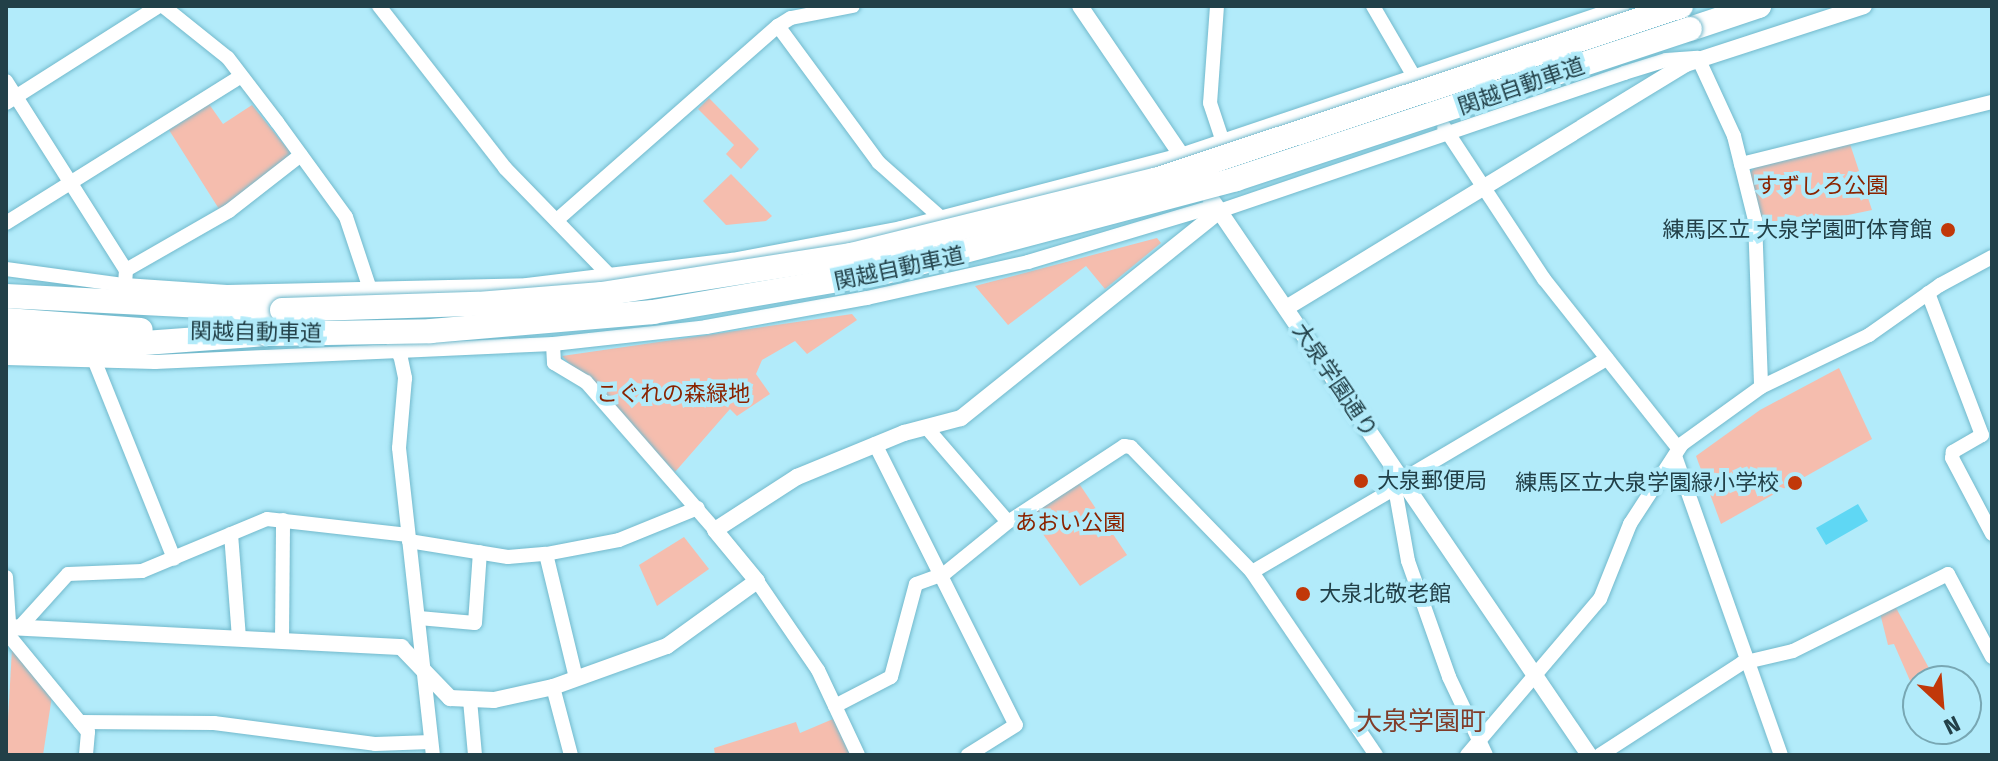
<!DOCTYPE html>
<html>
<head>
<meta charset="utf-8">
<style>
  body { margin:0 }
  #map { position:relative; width:1998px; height:761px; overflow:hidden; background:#b2ebfa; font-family:"Fira Sans","Noto Sans JP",sans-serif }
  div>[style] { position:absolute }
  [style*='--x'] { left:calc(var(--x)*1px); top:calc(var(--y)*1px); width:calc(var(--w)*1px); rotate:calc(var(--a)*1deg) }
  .green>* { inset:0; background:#f5bdae }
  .water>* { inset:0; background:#5fd7f4 }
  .roads { filter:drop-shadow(0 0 2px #72b9cc) drop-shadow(0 0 2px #72b9cc) }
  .minor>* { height:14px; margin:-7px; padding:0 7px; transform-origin:7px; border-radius:7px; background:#fff }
  .tertiary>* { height:16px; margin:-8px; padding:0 8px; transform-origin:8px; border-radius:8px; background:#fff }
  .motorway>* { height:24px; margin:-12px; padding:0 12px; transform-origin:12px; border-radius:12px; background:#fff }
  .bridges { filter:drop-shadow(0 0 2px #72b9cc) drop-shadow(0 0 2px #72b9cc) }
  .motorway-bridge>* { height:24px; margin:-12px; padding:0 12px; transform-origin:12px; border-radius:12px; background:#fff }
  .dots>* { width:22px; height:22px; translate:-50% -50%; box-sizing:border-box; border:4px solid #b2ebfa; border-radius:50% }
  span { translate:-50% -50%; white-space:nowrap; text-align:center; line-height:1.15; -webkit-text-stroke:8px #b2ebfa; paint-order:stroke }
  .street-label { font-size:22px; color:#224048 }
  .park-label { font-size:22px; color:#8a2300 }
  .poi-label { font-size:22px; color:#224048 }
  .right { translate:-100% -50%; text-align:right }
  .left { translate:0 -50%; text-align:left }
  .quarter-label { font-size:26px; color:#813c29 }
  .frame { position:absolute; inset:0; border:8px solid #224048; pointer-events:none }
  .north { position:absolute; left:1902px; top:665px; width:80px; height:80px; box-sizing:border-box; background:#b2ebfa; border:2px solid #78a7b3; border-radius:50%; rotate:154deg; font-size:22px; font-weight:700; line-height:32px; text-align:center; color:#224048 }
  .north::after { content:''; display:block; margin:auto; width:28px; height:36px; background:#c13809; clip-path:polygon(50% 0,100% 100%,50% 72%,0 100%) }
</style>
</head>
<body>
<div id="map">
  <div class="green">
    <div style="clip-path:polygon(709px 98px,759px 149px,741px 169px,726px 154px,734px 145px,698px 109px)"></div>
    <div style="clip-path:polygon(209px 104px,223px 124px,252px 105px,290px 152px,290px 159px,261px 182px,219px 209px,169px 130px)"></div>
    <div style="clip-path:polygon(1850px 144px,1872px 210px,1762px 233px,1750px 173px,1755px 167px)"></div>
    <div style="clip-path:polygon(731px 174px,772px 216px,766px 221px,726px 225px,703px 201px)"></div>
    <div style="clip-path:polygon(1157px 238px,1161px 243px,1105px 289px,1086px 266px,1008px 325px,975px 286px)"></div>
    <div style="clip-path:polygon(852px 314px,857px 320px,807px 354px,795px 341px,762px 360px,756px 374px,770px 394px,737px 416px,730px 409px,675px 472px,562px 356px)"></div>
    <div style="clip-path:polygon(1839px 368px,1872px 439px,1721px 524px,1696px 456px,1760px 410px)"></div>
    <div style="clip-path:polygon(1078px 482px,1127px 555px,1080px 586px,1030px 516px)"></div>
    <div style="clip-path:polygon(684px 537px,709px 569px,657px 606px,639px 565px)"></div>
    <div style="clip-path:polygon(1895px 606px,1936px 681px,1918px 681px,1918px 699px,1894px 644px,1888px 645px,1880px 613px)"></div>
    <div style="clip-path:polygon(12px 649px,52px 696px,43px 755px,6px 755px)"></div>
    <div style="clip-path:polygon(833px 719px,850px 755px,715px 755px,714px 748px,796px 722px,800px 733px)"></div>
  </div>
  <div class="water">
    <div style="clip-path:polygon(1858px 504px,1868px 521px,1826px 545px,1816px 528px)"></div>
  </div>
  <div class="roads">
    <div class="minor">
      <div style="--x:163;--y:6;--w:83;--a:38.7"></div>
      <div style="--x:228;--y:58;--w:81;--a:52.6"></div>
      <div style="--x:277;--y:122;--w:117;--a:54"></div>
      <div style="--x:346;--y:217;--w:76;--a:71.6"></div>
      <div style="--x:379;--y:6;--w:205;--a:52.1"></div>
      <div style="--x:505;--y:168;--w:151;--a:45.8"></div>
      <div style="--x:1217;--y:6;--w:97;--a:94.1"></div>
      <div style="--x:1210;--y:103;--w:41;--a:71.6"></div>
      <div style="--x:1373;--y:6;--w:91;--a:59.8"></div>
      <div style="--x:778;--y:26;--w:170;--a:53.6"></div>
      <div style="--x:879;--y:163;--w:81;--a:41.5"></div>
      <div style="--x:6;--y:81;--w:224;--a:57.6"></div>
      <div style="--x:126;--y:270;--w:15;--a:94"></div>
      <div style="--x:6;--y:103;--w:181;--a:-32.4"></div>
      <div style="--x:1444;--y:127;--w:182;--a:56.7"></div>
      <div style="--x:1544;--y:279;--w:216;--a:51.6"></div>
      <div style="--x:1741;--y:164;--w:259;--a:-13.9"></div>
      <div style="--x:558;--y:219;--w:293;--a:-41.3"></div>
      <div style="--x:778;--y:26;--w:15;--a:-32"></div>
      <div style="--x:791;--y:18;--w:63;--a:-11"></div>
      <div style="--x:6;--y:223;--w:277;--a:-32"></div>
      <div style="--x:6;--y:269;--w:120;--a:7.7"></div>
      <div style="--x:125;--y:285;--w:102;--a:3.9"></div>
      <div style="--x:227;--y:292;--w:300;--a:-1.3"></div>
      <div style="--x:527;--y:285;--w:207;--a:-7"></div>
      <div style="--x:732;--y:260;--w:172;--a:-10.7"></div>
      <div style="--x:901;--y:228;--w:289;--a:-14.6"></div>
      <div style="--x:1181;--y:155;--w:466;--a:-18.6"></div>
      <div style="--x:126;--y:270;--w:119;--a:-29.8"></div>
      <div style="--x:229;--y:211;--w:91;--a:-37.9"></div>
      <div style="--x:1928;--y:293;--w:152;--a:69.2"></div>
      <div style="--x:1982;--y:435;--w:34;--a:150"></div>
      <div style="--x:1953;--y:452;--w:6;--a:99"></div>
      <div style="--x:1952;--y:458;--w:86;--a:62.2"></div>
      <div style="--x:553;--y:344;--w:19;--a:87"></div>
      <div style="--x:554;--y:363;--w:37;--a:31"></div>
      <div style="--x:586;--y:382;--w:196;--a:48.9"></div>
      <div style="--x:400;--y:354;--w:25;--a:78"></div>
      <div style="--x:405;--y:378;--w:70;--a:94.9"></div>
      <div style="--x:399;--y:448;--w:309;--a:83.7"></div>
      <div style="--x:6;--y:358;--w:149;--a:1.5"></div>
      <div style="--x:155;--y:362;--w:398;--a:-2.6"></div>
      <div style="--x:553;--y:344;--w:154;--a:-6.3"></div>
      <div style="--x:706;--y:327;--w:164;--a:-10.2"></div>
      <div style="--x:867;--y:298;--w:165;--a:-12.6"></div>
      <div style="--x:1028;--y:262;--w:188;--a:-16.7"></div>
      <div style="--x:1208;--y:208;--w:11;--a:15"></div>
      <div style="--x:1219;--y:211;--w:428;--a:-18.8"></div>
      <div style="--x:1624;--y:73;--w:44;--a:-17.2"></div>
      <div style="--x:1666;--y:60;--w:32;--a:-4"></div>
      <div style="--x:1698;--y:58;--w:86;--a:65.2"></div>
      <div style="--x:1734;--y:136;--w:87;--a:76"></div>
      <div style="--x:1755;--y:220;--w:167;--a:87.9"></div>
      <div style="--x:95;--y:362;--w:212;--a:68.1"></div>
      <div style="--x:926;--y:427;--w:125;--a:49.2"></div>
      <div style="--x:1008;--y:522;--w:139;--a:-33.2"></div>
      <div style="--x:1124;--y:446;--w:7;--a:8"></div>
      <div style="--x:1131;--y:447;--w:174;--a:45.9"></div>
      <div style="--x:1252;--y:572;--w:176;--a:-30.4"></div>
      <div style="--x:875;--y:444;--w:314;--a:63.4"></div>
      <div style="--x:1016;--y:725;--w:57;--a:148"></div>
      <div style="--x:1675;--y:456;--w:317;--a:70.5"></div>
      <div style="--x:1402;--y:480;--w:238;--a:-30.6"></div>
      <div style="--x:1395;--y:488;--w:74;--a:79.9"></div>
      <div style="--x:1408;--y:561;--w:123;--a:70.5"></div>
      <div style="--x:1449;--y:677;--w:86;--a:64.6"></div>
      <div style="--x:231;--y:534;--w:105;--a:85.6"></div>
      <div style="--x:409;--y:541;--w:100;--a:9.2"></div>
      <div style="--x:508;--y:557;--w:38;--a:-5"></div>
      <div style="--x:546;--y:554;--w:74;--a:-10.9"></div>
      <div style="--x:619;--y:540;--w:85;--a:-22.1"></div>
      <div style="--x:546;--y:554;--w:128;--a:76.4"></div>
      <div style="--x:1252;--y:572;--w:221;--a:55.9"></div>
      <div style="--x:6;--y:577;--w:60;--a:86.2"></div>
      <div style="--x:10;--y:637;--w:123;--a:50.6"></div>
      <div style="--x:88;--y:732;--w:23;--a:95"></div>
      <div style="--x:757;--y:581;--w:108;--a:55.6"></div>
      <div style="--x:818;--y:670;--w:94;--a:64.8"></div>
      <div style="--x:419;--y:618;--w:56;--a:5.1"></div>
      <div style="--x:475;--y:623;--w:71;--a:-86"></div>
      <div style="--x:19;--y:628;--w:73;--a:-47.8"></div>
      <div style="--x:68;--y:574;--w:74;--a:-2.3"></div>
      <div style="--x:142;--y:571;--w:135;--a:-22.6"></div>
      <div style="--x:267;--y:519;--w:142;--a:6.5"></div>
      <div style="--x:282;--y:641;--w:121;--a:-89.5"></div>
      <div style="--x:553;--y:687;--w:70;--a:75.2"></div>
      <div style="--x:470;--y:700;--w:55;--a:84.8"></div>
      <div style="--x:835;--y:706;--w:63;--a:-27.4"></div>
      <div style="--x:891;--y:677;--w:96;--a:-75"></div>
      <div style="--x:916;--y:584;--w:30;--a:-20"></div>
      <div style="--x:944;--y:574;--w:82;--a:-39.1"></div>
      <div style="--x:80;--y:722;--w:134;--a:0.4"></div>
      <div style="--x:214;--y:723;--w:162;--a:7.4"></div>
      <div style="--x:375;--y:744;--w:56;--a:-2"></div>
      <div style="--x:1467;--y:755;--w:205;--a:-49.6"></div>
      <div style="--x:1600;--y:599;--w:81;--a:-68.2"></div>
      <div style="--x:1630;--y:524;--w:95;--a:-57"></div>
      <div style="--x:1682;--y:444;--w:97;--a:-35.8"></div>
      <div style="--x:1761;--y:387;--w:120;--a:-25.7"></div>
      <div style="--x:1869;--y:335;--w:87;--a:-35.2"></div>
      <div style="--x:1940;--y:285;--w:59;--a:-28.3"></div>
      <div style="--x:1600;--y:755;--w:169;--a:-32.9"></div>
      <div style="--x:1742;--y:663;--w:52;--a:-13.2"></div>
      <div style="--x:1793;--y:651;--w:173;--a:-26.4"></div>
      <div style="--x:1948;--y:574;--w:94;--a:62.1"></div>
    </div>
    <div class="tertiary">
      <div style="--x:1080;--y:6;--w:906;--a:55.8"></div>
      <div style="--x:370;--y:289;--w:72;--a:65.2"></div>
      <div style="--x:1286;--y:308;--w:469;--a:-31.4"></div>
      <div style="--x:1686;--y:64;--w:187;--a:-18"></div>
      <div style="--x:6;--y:627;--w:396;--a:2.9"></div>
      <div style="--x:401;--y:647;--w:71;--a:46.1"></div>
      <div style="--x:450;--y:698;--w:44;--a:2.6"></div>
      <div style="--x:494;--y:700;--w:60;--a:-12.4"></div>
      <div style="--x:553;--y:687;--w:121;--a:-19.8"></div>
      <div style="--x:667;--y:646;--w:111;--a:-35.8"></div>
      <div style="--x:757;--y:581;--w:66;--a:-129.5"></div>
      <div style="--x:715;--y:530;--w:98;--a:-32.9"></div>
      <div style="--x:797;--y:477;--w:116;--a:-22.4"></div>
      <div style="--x:904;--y:433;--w:59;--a:-14.7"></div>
      <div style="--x:961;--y:418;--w:331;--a:-38.7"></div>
    </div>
    <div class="motorway">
      <div style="--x:1690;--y:29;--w:73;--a:-18.4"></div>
      <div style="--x:6;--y:296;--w:276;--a:2.9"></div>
      <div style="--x:6;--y:320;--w:135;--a:4.2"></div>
      <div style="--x:6;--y:343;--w:125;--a:0.5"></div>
      <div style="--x:131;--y:344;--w:136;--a:-4.2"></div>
    </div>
  </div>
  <div class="bridges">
    <div class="motorway-bridge">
      <div style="--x:282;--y:310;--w:196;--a:-1.8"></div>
      <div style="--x:478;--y:304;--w:124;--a:-4.6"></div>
      <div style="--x:602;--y:294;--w:252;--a:-8.9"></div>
      <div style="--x:851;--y:255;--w:313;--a:-13.9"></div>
      <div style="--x:1155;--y:180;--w:554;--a:-18.3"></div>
      <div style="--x:267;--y:334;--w:164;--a:-1"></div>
      <div style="--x:431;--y:331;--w:223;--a:-4.9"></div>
      <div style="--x:653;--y:312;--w:235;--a:-9.8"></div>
      <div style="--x:885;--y:272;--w:363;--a:-14.8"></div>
      <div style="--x:1236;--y:179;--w:478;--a:-18.3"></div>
    </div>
  </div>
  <div class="dots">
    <div style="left:1948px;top:230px;background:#c13809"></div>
    <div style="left:1361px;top:481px;background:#c13809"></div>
    <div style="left:1795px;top:483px;background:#c13809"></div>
    <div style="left:1303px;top:594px;background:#c13809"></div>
  </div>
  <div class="street-label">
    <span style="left:1521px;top:86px;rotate:-19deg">関越自動車道</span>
    <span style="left:899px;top:268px;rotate:-12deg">関越自動車道</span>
    <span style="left:256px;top:332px;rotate:1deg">関越自動車道</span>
    <span style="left:1335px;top:380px;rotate:56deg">大泉学園通り</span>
  </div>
  <div class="park-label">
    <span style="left:1822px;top:186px">すずしろ公園</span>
    <span style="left:673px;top:394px">こぐれの森緑地</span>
    <span style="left:1070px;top:523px">あおい公園</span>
  </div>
  <div class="poi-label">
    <span class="right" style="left:1932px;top:230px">練馬区立 大泉学園町体育館</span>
    <span class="left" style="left:1377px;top:481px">大泉郵便局</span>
    <span class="right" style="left:1779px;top:483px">練馬区立大泉学園緑小学校</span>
    <span class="left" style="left:1319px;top:594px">大泉北敬老館</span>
  </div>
  <div class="quarter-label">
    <span style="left:1421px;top:722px">大泉学園町</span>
  </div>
  <div class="frame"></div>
  <div class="north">N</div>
</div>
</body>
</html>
